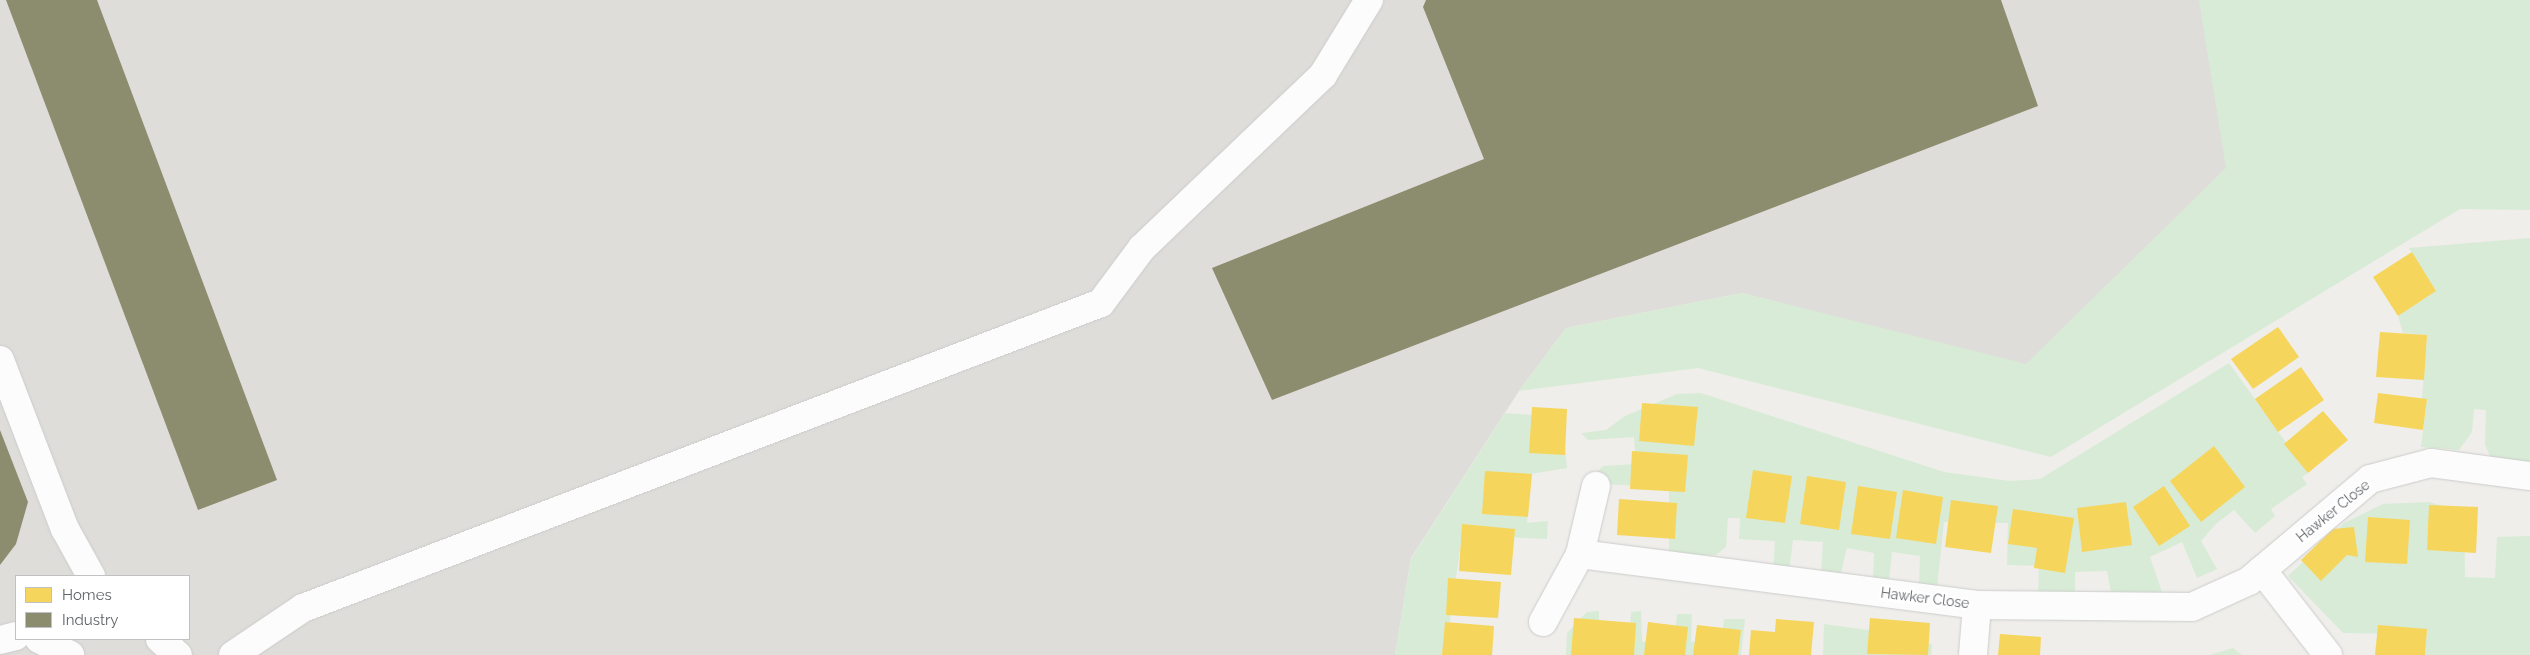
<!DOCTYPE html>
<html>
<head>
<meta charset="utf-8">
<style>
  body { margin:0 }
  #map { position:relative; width:2530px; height:655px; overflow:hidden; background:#efeeea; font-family:Raleway,sans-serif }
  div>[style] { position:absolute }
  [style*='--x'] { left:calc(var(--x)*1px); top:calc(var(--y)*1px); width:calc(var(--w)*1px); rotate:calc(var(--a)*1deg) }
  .industrial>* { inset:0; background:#dfddda }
  .green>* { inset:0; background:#d8ebd6 }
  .homes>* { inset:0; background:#f6d55c }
  .industry>* { inset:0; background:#8c8c6e }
  .roads { filter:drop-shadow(0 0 1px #cbcccc) drop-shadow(0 0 1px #cbcccc) }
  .minor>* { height:28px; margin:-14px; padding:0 14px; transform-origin:14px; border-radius:14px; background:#fdfcfc }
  span { translate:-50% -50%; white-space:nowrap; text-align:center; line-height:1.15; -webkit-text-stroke:5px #fff; paint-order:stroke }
  .street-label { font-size:14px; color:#5f6368 }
  .legend { position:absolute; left:15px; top:575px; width:175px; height:65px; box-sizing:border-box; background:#fff; border:1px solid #bfc1c3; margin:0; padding:6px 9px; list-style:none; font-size:15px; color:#5f6368 }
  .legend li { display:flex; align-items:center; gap:10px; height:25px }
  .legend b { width:25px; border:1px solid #bfc1c3 }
</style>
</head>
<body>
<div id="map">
  <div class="industrial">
    <div style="clip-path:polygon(evenodd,0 0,2530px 0,2324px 72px,2026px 365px,1742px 293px,1566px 328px,1519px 391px,1411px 558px,1395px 655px,0 655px,0 0,16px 576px,189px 576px,189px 639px,16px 639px,16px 576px)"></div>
  </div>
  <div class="green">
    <div style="clip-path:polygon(2199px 0,2530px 0,2530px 210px,2460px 209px,2051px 457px,1698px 368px,1519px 391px,1566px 328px,1742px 293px,2026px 364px,2226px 168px)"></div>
    <div style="clip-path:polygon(2530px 238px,2530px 465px,2492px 460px,2485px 445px,2486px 410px,2474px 409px,2472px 432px,2459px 450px,2421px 447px,2427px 400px,2422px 399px,2427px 335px,2403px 333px,2398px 316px,2436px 291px,2409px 248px)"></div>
    <div style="clip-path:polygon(2229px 363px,2308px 473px,2302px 477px,2307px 484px,2271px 509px,2275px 516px,2255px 533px,2234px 510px,2217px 523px,2201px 541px,2217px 569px,2197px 578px,2182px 542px,2150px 557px,2164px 598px,2113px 603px,2107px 571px,2075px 572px,2075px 597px,2038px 595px,2039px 566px,2007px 565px,2008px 523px,1944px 522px,1937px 587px,1919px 583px,1920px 556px,1892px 552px,1889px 581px,1873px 579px,1874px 553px,1847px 548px,1840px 577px,1821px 575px,1823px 542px,1793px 540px,1789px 572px,1773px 571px,1775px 541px,1739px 539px,1740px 518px,1728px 518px,1726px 547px,1716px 555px,1669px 555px,1669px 487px,1600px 484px,1594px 475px,1603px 466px,1636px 464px,1634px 437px,1588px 440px,1581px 433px,1606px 430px,1625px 416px,1677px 394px,1701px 393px,1944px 472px,2010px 481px,2040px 479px)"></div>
    <div style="clip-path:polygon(1505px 413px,1562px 417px,1567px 468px,1531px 474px,1527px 523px,1548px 521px,1547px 539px,1462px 535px,1445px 655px,1395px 655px,1411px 559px)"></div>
    <div style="clip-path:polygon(2429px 502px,2464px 512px,2465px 577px,2495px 578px,2497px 537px,2530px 536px,2530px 655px,2425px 655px,2427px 629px,2414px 634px,2343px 633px,2288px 576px,2344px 523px,2383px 504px)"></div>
    <div style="clip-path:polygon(1599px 611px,1599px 629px,1630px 628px,1631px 612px,1641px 611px,1642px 642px,1675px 635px,1677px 614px,1692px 614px,1691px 642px,1722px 638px,1724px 619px,1745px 619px,1741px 655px,1566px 655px,1567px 633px,1587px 612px)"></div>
    <div style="clip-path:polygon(1824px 624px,1920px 637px,1932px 645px,1931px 655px,1823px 655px)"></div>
    <div style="clip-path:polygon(2233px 648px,2242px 655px,2210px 655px)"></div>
  </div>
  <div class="homes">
    <div style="clip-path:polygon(2412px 252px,2436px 291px,2398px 316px,2373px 277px)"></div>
    <div style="clip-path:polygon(2278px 327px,2299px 357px,2253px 389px,2231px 359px)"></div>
    <div style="clip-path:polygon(2380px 332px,2427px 335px,2424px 380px,2376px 377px)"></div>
    <div style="clip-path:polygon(2301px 367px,2324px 400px,2278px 432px,2255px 399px)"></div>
    <div style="clip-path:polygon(2378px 393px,2427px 399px,2423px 430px,2374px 423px)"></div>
    <div style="clip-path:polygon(1642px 403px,1698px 407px,1694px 446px,1639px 441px)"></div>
    <div style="clip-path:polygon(1532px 407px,1567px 409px,1565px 455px,1529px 453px)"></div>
    <div style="clip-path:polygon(2323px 411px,2348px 440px,2308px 473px,2284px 444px)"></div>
    <div style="clip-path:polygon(2214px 446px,2245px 487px,2201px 522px,2170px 481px)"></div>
    <div style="clip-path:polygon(1632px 451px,1688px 455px,1685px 492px,1630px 489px)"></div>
    <div style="clip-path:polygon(1753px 470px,1792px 476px,1785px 523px,1746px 518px)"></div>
    <div style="clip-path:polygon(1485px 471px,1532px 474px,1528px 517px,1482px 514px)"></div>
    <div style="clip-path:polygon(1807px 476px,1846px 482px,1839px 530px,1800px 524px)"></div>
    <div style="clip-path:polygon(1858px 486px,1897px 492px,1890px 539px,1851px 534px)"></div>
    <div style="clip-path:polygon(2164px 486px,2190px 526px,2159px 546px,2133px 507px)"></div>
    <div style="clip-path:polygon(1903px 490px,1943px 497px,1936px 544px,1896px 538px)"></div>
    <div style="clip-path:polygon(1619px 499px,1677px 503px,1675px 539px,1617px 535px)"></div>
    <div style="clip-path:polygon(1951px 500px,1998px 506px,1991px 553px,1945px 547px)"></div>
    <div style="clip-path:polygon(2126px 502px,2132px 545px,2082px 552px,2077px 508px)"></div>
    <div style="clip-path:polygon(2429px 505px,2478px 507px,2476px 553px,2427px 550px)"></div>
    <div style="clip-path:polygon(2013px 509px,2074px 518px,2065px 573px,2034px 568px,2037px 548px,2008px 544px)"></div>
    <div style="clip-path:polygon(2368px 517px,2410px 520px,2407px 564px,2365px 562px)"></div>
    <div style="clip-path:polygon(1462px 524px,1515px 529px,1511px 575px,1459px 571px)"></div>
    <div style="clip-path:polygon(2354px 527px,2358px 557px,2347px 555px,2321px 581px,2301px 560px,2333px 529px)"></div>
    <div style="clip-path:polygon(1448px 578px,1501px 582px,1498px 618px,1446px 615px)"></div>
    <div style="clip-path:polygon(1574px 618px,1636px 623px,1634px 655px,1571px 655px)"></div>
    <div style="clip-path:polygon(1870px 618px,1930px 623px,1928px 655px,1867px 654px)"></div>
    <div style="clip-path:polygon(1776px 619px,1814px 622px,1811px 655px,1749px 655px,1751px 630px,1775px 632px)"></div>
    <div style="clip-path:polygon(1445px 622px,1494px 626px,1492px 655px,1442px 655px)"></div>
    <div style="clip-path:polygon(1648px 622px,1688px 627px,1685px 655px,1644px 655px)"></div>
    <div style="clip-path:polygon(1697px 625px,1741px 630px,1738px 655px,1693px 655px)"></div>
    <div style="clip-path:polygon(2378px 625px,2427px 629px,2425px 655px,2375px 655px)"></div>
    <div style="clip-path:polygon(2000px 634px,2041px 637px,2040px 655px,1998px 655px)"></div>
  </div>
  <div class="industry">
    <div style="clip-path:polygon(6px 0,97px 0,277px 480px,198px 510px)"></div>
    <div style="clip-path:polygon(1426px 0,2001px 0,2038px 106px,1272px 400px,1212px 268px,1484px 159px,1423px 7px)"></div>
    <div style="clip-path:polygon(0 430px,28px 502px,16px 544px,0 565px)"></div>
  </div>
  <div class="roads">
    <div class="minor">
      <div style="--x:0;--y:360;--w:181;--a:69"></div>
      <div style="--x:65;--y:529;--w:54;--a:61"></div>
      <div style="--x:1580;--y:554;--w:400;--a:7.3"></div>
      <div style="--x:1977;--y:605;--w:215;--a:0.5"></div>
      <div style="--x:2192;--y:607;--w:63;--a:-24.5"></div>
      <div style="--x:2249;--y:581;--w:158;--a:-40.1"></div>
      <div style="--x:2370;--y:479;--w:63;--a:-14.7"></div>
      <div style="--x:2431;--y:463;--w:100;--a:7.5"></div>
      <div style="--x:2262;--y:570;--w:108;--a:52.2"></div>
      <div style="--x:1543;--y:622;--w:77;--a:-61.4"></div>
      <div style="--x:1580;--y:554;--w:70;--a:-76.8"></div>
      <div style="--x:39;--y:639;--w:35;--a:27"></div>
      <div style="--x:160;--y:639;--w:24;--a:42"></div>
      <div style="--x:0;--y:640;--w:16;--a:-14"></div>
      <div style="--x:233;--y:655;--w:84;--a:-33.9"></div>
      <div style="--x:303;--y:608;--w:854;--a:-20.92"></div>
      <div style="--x:1101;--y:303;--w:69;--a:-53.3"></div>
      <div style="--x:1142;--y:248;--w:250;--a:-43.7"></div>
      <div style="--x:1323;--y:75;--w:88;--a:-58.5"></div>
      <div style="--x:1973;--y:655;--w:50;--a:-85.4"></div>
    </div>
  </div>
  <div class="street-label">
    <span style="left:2333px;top:511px;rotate:-39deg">Hawker Close</span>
    <span style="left:1925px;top:598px;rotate:7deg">Hawker Close</span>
  </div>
  <ul class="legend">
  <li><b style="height:14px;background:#f6d55c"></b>Homes</li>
  <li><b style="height:14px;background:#8c8c6e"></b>Industry</li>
  </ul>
</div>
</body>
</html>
